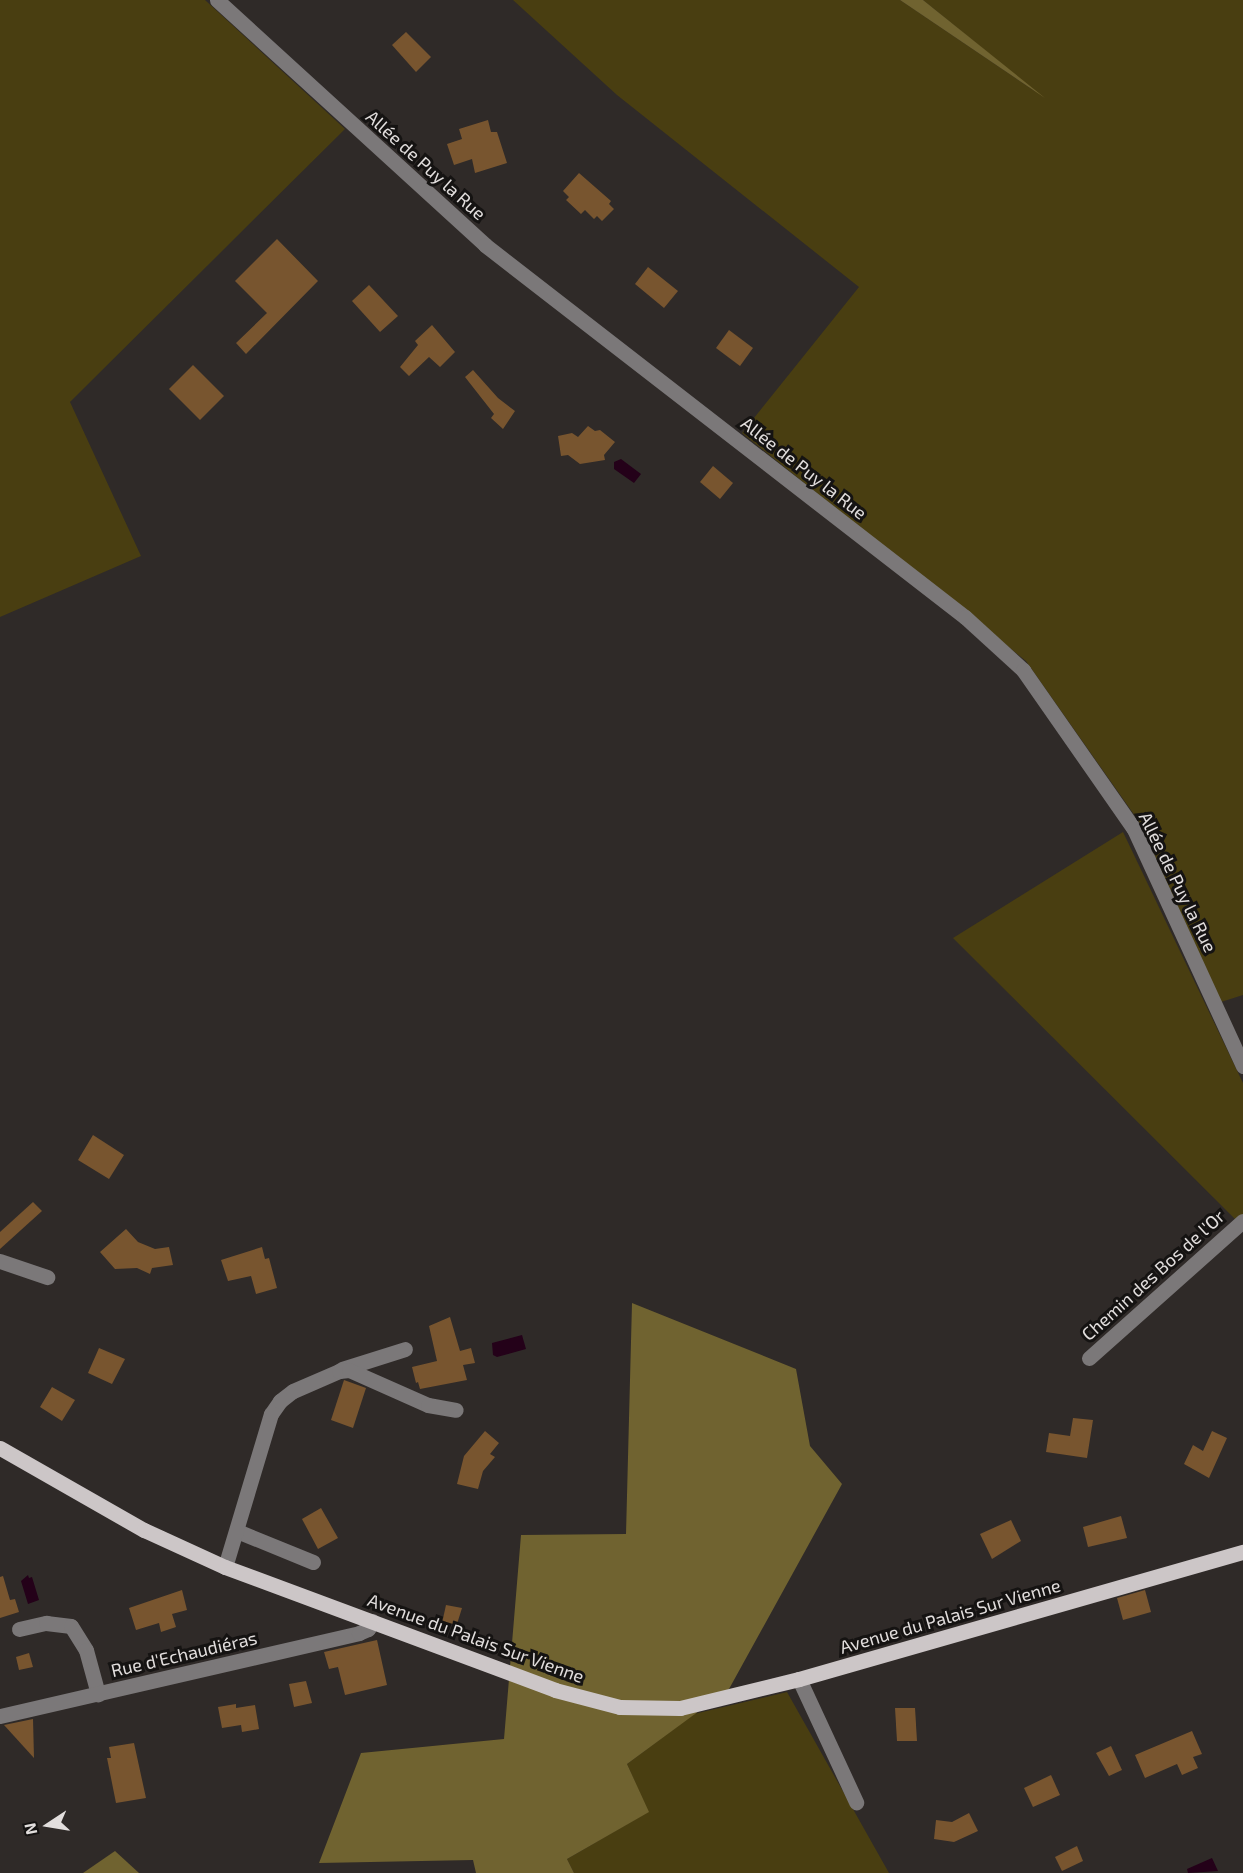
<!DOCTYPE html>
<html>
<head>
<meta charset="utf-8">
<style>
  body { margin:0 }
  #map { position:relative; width:1243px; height:1873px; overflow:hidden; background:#2f2a28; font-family:"Exo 2",sans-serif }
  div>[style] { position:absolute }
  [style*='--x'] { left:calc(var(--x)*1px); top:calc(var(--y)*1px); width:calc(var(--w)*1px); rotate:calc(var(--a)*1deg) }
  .green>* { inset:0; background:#493e11 }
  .forest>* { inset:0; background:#706330 }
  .water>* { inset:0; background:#240119 }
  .building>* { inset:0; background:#78552f }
  .minor>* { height:15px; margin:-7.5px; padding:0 7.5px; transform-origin:7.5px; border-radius:7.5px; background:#7b7879 }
  .major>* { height:15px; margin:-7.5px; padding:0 7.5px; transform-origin:7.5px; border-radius:7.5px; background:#ccc6c7 }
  span { translate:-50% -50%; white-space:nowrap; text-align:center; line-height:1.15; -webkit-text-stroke:6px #151312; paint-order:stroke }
  .street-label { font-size:18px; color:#e2dedd }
  .north { position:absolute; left:18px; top:1795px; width:60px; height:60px; -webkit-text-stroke:4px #151312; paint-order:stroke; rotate:258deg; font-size:16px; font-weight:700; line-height:24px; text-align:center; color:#e2dedd }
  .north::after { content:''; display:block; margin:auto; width:21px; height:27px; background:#e2dedd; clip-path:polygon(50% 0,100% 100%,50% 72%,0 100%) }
</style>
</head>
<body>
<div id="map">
  <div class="green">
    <div style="clip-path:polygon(0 0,205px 0,345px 129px,70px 402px,141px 556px,0 617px)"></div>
    <div style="clip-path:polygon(513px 0,900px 0,1036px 92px,923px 0,1243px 0,1243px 995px,1221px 1002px,1140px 823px,1026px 661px,742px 433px,859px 287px,617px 95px)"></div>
    <div style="clip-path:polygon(1123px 832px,1243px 1083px,1243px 1215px,1237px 1221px,953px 938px)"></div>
    <div style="clip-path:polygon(787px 1692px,889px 1873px,574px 1873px,567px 1859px,648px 1812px,627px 1764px,694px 1714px)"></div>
  </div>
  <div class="forest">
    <div style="clip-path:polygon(900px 0,923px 0,1045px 98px)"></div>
    <div style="clip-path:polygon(632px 1303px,796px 1369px,810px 1446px,842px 1484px,729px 1689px,627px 1764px,649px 1812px,567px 1859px,574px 1873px,476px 1873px,473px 1860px,319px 1863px,361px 1753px,504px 1739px,521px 1535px,626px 1534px)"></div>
    <div style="clip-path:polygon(115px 1851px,139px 1873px,83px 1873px)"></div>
  </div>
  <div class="water">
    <div style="clip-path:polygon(621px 459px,641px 474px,634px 483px,614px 469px,614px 462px)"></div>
    <div style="clip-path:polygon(522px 1335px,526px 1349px,497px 1357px,493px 1355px,492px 1343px)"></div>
    <div style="clip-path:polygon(28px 1575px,29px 1578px,32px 1577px,39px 1600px,28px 1604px,21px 1581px)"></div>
    <div style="clip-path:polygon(1212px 1858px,1218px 1871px,1188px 1873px,1187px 1869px)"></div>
  </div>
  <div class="building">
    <div style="clip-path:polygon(406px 32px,431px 57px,416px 72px,392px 45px)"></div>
    <div style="clip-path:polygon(488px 120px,491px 132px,497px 132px,507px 163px,475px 173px,472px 159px,454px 165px,447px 144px,462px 139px,459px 129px)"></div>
    <div style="clip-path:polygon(579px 173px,611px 201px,609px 204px,614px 209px,602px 221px,597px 216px,594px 219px,585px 210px,581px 214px,566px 200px,569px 197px,563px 191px)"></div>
    <div style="clip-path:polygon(277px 239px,318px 281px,246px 354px,236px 343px,267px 313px,235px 281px)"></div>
    <div style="clip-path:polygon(648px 267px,678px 291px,664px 308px,635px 284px)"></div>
    <div style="clip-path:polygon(369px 285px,398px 316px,380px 332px,352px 301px)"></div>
    <div style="clip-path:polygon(432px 325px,455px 352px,440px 367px,429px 357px,409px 376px,400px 367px,418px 345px,415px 341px)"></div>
    <div style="clip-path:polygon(729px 330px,753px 348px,740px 366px,716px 348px)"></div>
    <div style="clip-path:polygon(193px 365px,224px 396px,200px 420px,169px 389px)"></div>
    <div style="clip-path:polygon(473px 370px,498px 398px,515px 411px,503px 429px,491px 418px,494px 414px,465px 377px)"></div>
    <div style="clip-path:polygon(588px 426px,595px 431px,600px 430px,615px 442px,604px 455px,605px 460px,580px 464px,568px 455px,561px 456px,558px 436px,572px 433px,578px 437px)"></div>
    <div style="clip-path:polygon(713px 466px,733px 483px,720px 499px,700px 482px)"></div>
    <div style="clip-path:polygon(93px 1135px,124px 1155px,109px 1179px,78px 1160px)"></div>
    <div style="clip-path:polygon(33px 1202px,42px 1211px,0 1249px,0 1232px)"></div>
    <div style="clip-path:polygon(126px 1229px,138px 1242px,155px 1249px,169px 1247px,173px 1265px,152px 1268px,150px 1274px,137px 1268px,115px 1269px,100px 1252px)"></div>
    <div style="clip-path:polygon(262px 1247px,265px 1259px,269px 1258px,277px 1288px,256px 1294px,251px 1276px,228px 1281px,221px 1260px)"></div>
    <div style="clip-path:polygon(450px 1317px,460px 1351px,471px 1348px,475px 1363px,463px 1365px,467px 1380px,420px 1389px,418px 1382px,416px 1383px,412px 1367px,437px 1361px,429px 1326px)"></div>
    <div style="clip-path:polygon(99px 1348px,125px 1359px,112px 1384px,88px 1373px)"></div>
    <div style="clip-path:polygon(344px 1380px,366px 1388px,353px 1428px,331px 1420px)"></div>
    <div style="clip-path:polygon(52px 1387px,75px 1400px,62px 1421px,40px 1407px)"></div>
    <div style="clip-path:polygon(1073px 1418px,1093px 1420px,1087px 1458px,1046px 1452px,1049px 1433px,1070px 1436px)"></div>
    <div style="clip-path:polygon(485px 1431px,499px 1443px,490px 1454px,495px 1457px,483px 1471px,478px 1489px,457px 1484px,464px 1456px)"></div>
    <div style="clip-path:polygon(1212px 1431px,1227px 1438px,1209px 1478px,1184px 1464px,1193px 1445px,1203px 1451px)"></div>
    <div style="clip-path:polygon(321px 1508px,338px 1538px,318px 1549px,302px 1519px)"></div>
    <div style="clip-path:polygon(1121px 1516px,1127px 1538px,1088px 1547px,1083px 1527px)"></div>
    <div style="clip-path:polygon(1011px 1520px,1021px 1541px,992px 1559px,980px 1534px)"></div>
    <div style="clip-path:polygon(3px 1576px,10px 1600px,15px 1599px,19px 1612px,0 1618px,0 1577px)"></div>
    <div style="clip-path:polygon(182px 1590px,187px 1610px,172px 1614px,176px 1627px,161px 1632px,159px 1623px,136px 1630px,129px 1608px)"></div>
    <div style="clip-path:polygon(1145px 1590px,1151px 1612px,1123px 1620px,1117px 1598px)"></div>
    <div style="clip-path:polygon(446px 1605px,462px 1608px,457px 1624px,442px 1623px)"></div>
    <div style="clip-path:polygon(377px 1640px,387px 1685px,345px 1695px,338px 1667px,329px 1669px,324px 1652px)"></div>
    <div style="clip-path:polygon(29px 1653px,33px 1667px,19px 1670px,16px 1657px)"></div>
    <div style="clip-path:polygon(306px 1681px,312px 1703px,294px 1707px,289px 1684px)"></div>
    <div style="clip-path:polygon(236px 1704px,236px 1708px,255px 1705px,259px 1729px,242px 1732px,241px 1725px,222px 1728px,218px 1707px)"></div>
    <div style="clip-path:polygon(895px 1708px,915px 1708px,917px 1741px,897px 1741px)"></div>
    <div style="clip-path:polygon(33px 1719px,34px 1758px,4px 1725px)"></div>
    <div style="clip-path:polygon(1192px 1731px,1202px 1754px,1193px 1757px,1198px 1768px,1182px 1775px,1177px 1764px,1145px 1778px,1135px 1755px)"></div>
    <div style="clip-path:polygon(134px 1743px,146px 1798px,116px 1803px,107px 1758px,111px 1758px,109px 1747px)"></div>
    <div style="clip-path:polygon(1111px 1746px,1122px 1770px,1109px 1776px,1096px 1753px)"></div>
    <div style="clip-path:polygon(1051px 1775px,1060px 1795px,1033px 1807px,1024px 1788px)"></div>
    <div style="clip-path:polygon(969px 1813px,978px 1831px,954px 1842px,934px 1839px,936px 1820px,952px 1822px)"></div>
    <div style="clip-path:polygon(1077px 1846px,1083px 1861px,1062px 1871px,1055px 1857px)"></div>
  </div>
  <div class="minor">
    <div style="--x:217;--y:0;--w:363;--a:42.4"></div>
    <div style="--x:485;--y:245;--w:607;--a:37.78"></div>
    <div style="--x:965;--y:617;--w:79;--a:42.4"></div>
    <div style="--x:1023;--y:670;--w:194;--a:55.1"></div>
    <div style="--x:1134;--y:829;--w:261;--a:65.3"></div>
    <div style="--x:0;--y:1261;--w:50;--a:18.8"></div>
    <div style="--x:1089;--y:1358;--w:206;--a:-41.7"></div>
    <div style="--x:342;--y:1369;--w:66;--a:-17.6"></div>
    <div style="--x:237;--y:1531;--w:82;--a:22.2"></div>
    <div style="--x:225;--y:1567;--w:160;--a:-73.3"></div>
    <div style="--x:271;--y:1414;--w:16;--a:-55"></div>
    <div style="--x:280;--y:1401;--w:16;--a:-38"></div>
    <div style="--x:293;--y:1391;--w:50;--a:-23.5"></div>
    <div style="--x:339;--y:1371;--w:10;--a:-6"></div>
    <div style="--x:349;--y:1370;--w:86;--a:23.9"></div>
    <div style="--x:428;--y:1405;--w:28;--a:10"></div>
    <div style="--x:19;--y:1629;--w:28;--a:-13"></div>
    <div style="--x:46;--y:1623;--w:25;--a:7"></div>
    <div style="--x:71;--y:1626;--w:28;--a:58"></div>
    <div style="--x:86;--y:1650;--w:46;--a:74.7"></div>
    <div style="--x:799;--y:1679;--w:136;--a:65.1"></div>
    <div style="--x:0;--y:1716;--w:368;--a:-13"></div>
    <div style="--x:359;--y:1633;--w:10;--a:-24"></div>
    <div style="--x:368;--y:1629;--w:9;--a:-63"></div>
  </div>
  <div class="major">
    <div style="--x:0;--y:1448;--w:166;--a:29.7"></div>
    <div style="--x:144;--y:1530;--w:89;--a:24.6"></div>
    <div style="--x:225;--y:1567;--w:352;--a:20.4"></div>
    <div style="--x:555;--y:1690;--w:67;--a:14.7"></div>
    <div style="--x:620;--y:1707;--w:60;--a:1"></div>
    <div style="--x:680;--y:1708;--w:122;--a:-13.7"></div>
    <div style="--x:799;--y:1679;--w:462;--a:-16"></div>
  </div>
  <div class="street-label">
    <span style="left:426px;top:165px;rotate:42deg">Allée de Puy la Rue</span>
    <span style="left:804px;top:468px;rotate:38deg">Allée de Puy la Rue</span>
    <span style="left:1178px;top:882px;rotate:64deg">Allée de Puy la Rue</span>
    <span style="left:1153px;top:1275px;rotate:-42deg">Chemin des Bos de l'Or</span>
    <span style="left:950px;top:1616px;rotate:-16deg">Avenue du Palais Sur Vienne</span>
    <span style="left:476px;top:1638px;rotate:20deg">Avenue du Palais Sur Vienne</span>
    <span style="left:184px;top:1654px;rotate:-13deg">Rue d'Echaudiéras</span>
  </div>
  <div class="north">N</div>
</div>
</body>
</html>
